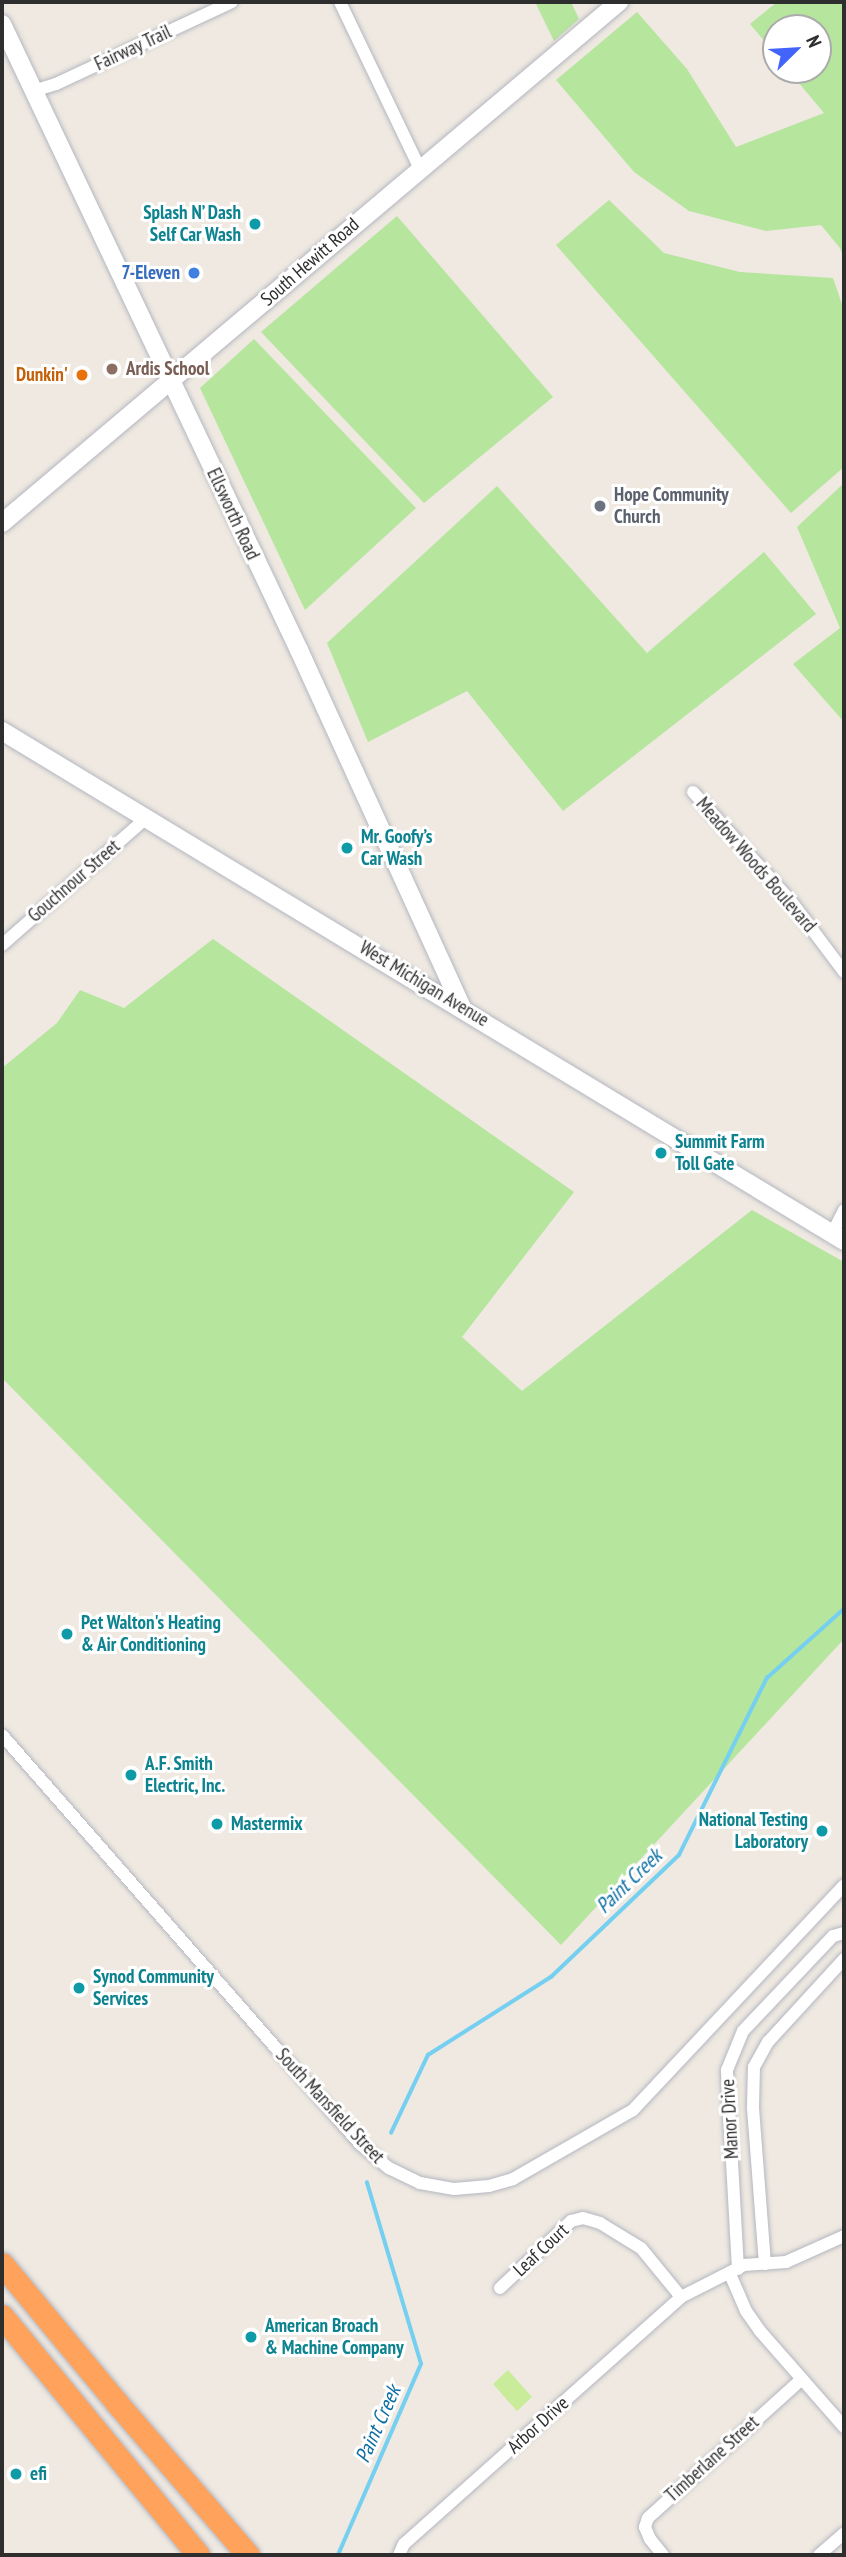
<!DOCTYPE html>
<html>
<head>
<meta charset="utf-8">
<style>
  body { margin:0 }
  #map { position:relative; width:846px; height:2557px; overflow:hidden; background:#efe9e1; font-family:"PT Sans Narrow",sans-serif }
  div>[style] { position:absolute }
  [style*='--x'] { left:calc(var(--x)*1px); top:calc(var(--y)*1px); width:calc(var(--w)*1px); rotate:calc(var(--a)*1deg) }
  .green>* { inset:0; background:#b6e59e }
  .pitch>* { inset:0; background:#c9ec9a }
  .stream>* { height:3.5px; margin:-1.75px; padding:0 1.75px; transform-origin:1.75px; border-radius:1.75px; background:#75cff0 }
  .roads { filter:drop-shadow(0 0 2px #b4b7c1) drop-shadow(0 0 2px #b4b7c1) }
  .street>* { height:12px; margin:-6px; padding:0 6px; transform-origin:6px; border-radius:6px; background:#fff }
  .secondary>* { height:18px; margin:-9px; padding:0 9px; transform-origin:9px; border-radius:9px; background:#fff }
  .highway>* { height:23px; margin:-11.5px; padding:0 11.5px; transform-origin:11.5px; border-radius:11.5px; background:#ffa35c }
  .dots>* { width:19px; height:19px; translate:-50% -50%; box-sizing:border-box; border:4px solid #fff; border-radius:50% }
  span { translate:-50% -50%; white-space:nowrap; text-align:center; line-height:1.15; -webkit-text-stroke:6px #fff; paint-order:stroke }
  .street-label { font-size:19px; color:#2e2e2e }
  .culture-label { font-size:19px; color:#0d838f; font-weight:700 }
  .right { translate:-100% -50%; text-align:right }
  .left { translate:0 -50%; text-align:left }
  .shop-label { font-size:19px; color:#366cbe; font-weight:700 }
  .education-label { font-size:19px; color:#785e54; font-weight:700 }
  .food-label { font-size:19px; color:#c56008; font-weight:700 }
  .worship-label { font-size:19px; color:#5b616d; font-weight:700 }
  .water-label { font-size:21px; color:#0d6fa3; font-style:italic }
  .frame { position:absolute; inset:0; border:4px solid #2e2e2e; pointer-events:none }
  .north { position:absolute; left:762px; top:14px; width:70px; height:70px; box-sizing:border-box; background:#fff; border:2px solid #ababab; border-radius:50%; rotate:66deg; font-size:19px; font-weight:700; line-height:28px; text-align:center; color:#2e2e2e }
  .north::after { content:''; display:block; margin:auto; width:24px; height:32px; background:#4264fb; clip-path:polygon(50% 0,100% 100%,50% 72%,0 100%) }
</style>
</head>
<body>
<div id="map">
  <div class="green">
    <div style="clip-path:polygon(535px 2px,571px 2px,579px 19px,554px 41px)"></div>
    <div style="clip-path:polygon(777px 2px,844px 2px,844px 259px,840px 248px,821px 225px,766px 231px,689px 211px,634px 172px,556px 80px,637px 12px,687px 69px,736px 147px,824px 113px,788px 70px,818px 70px,818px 28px,776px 28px,776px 55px,750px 24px)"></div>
    <div style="clip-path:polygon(609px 200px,664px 253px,740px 272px,833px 278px,844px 310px,844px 467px,791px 513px,556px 245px)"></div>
    <div style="clip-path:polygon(397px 216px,553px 397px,424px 503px,261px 332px)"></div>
    <div style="clip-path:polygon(254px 339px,416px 508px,305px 610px,200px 388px)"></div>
    <div style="clip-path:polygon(844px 483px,844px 722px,793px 664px,840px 628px,797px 527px)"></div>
    <div style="clip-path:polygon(497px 486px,647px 653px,764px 552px,816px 614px,563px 811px,467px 691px,368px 742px,327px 643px)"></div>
    <div style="clip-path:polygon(213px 939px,574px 1192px,462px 1337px,522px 1391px,752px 1210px,844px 1262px,844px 1639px,561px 1945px,2px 1378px,2px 1068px,57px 1023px,80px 990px,124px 1008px)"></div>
  </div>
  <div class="pitch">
    <div style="clip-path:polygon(508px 2370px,532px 2397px,517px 2411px,493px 2384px)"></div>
  </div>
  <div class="stream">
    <div style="--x:391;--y:2133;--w:86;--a:-64.6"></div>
    <div style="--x:428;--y:2055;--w:146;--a:-32.4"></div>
    <div style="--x:551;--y:1977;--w:177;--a:-43.6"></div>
    <div style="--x:679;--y:1855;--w:198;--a:-63.6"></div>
    <div style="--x:767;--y:1678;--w:103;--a:-41.9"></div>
    <div style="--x:338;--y:2555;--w:208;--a:-66.5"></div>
    <div style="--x:421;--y:2364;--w:189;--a:-106.6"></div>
  </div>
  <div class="roads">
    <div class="street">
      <div style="--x:340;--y:2;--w:185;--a:64.4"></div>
      <div style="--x:33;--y:91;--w:24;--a:-17"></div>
      <div style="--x:56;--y:84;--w:194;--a:-25"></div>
      <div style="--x:693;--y:792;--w:145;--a:48.1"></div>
      <div style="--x:790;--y:900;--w:90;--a:53.1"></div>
      <div style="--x:2;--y:945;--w:193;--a:-41.4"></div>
      <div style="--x:832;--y:1234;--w:27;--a:-63"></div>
      <div style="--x:2;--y:1735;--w:544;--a:48.8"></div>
      <div style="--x:360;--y:2144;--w:38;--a:40"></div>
      <div style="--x:389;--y:2168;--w:34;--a:26"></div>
      <div style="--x:420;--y:2183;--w:35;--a:10"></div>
      <div style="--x:454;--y:2189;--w:35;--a:-5"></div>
      <div style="--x:489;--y:2186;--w:25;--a:-16"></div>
      <div style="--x:513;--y:2179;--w:138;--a:-29.9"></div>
      <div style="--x:633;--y:2110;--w:308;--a:-46.8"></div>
      <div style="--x:765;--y:2264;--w:157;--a:-94.4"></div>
      <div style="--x:753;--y:2107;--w:40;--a:-88.6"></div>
      <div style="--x:754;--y:2067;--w:29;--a:-61"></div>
      <div style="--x:768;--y:2042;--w:113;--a:-47.5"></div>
      <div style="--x:738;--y:2269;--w:199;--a:-93.2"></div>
      <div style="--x:727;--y:2070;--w:42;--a:-67.7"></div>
      <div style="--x:743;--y:2031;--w:131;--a:-46.5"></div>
      <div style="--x:833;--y:1936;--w:11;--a:-15"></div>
      <div style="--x:730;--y:2274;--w:40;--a:66.6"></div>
      <div style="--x:746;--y:2311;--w:24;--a:55"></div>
      <div style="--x:760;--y:2331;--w:128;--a:48.8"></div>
      <div style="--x:500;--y:2288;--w:98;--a:-43.3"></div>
      <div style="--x:571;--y:2221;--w:12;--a:-14"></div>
      <div style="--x:583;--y:2218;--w:18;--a:16"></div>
      <div style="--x:600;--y:2223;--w:48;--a:31.4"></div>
      <div style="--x:641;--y:2248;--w:63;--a:50.8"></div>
      <div style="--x:399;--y:2555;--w:12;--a:-66"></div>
      <div style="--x:404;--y:2544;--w:371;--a:-41.7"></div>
      <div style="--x:681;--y:2297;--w:71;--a:-26.9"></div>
      <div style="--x:744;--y:2265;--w:42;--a:-4.1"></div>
      <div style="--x:786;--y:2262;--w:64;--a:-24.1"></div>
      <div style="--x:663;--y:2555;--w:21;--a:-129"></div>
      <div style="--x:650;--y:2539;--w:13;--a:-113"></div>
      <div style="--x:645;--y:2527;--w:9;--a:-72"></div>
      <div style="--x:648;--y:2518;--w:207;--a:-42.1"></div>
      <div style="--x:819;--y:2555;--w:33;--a:-41"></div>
    </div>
    <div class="secondary">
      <div style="--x:2;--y:24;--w:693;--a:64.62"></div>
      <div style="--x:299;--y:650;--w:391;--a:65.5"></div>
      <div style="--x:2;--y:523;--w:808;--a:-40.18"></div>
      <div style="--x:2;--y:731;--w:984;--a:31.2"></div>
    </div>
    <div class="highway">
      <div style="--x:2;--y:2264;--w:179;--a:50.4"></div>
      <div style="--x:116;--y:2402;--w:202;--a:49.2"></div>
      <div style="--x:2;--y:2316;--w:309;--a:50.6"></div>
    </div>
  </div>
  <div class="dots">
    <div style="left:255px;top:224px;background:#0f9aa8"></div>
    <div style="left:194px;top:273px;background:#3f7fe0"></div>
    <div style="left:112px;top:369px;background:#8d6e63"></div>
    <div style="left:82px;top:375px;background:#e8710a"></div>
    <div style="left:600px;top:506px;background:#6b7280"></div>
    <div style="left:347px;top:848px;background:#0f9aa8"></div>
    <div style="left:661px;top:1153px;background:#0f9aa8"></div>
    <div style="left:67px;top:1634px;background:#0f9aa8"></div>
    <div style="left:131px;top:1775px;background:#0f9aa8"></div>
    <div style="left:217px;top:1824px;background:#0f9aa8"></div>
    <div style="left:822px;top:1831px;background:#0f9aa8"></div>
    <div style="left:79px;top:1988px;background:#0f9aa8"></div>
    <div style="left:251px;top:2337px;background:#0f9aa8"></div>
    <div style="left:16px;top:2474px;background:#0f9aa8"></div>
  </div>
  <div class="street-label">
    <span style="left:133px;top:48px;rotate:-25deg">Fairway Trail</span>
    <span style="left:310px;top:262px;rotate:-41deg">South Hewitt Road</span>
    <span style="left:233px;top:514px;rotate:65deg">Ellsworth Road</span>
    <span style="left:756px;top:865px;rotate:49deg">Meadow Woods Boulevard</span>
    <span style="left:74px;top:881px;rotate:-41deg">Gouchnour Street</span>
    <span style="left:424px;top:984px;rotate:31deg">West Michigan Avenue</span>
    <span style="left:330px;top:2106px;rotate:47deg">South Mansfield Street</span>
    <span style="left:730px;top:2119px;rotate:-93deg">Manor Drive</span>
    <span style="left:541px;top:2250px;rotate:-43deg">Leaf Court</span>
    <span style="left:538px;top:2425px;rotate:-42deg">Arbor Drive</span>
    <span style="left:712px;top:2459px;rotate:-42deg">Timberlane Street</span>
  </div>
  <div class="culture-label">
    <span class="right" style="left:241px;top:224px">Splash N’ Dash<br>Self Car Wash</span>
    <span class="left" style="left:361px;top:848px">Mr. Goofy’s<br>Car Wash</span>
    <span class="left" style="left:675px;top:1153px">Summit Farm<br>Toll Gate</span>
    <span class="left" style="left:81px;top:1634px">Pet Walton's Heating<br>&amp; Air Conditioning</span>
    <span class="left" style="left:145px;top:1775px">A.F. Smith<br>Electric, Inc.</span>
    <span class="right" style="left:808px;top:1831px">National Testing<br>Laboratory</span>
    <span class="left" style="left:231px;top:1824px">Mastermix</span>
    <span class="left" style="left:93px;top:1988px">Synod Community<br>Services</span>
    <span class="left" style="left:265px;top:2337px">American Broach<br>&amp; Machine Company</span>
    <span class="left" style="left:30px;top:2474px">efi</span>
  </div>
  <div class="shop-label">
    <span class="right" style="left:180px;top:273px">7-Eleven</span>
  </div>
  <div class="education-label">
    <span class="left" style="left:126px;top:369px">Ardis School</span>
  </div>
  <div class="food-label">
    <span class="right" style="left:68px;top:375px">Dunkin'</span>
  </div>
  <div class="worship-label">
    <span class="left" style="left:614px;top:506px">Hope Community<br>Church</span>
  </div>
  <div class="water-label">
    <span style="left:629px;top:1881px;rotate:-44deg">Paint Creek</span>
    <span style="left:378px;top:2424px;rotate:-66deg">Paint Creek</span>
  </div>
  <div class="frame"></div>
  <div class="north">N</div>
</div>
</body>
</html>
